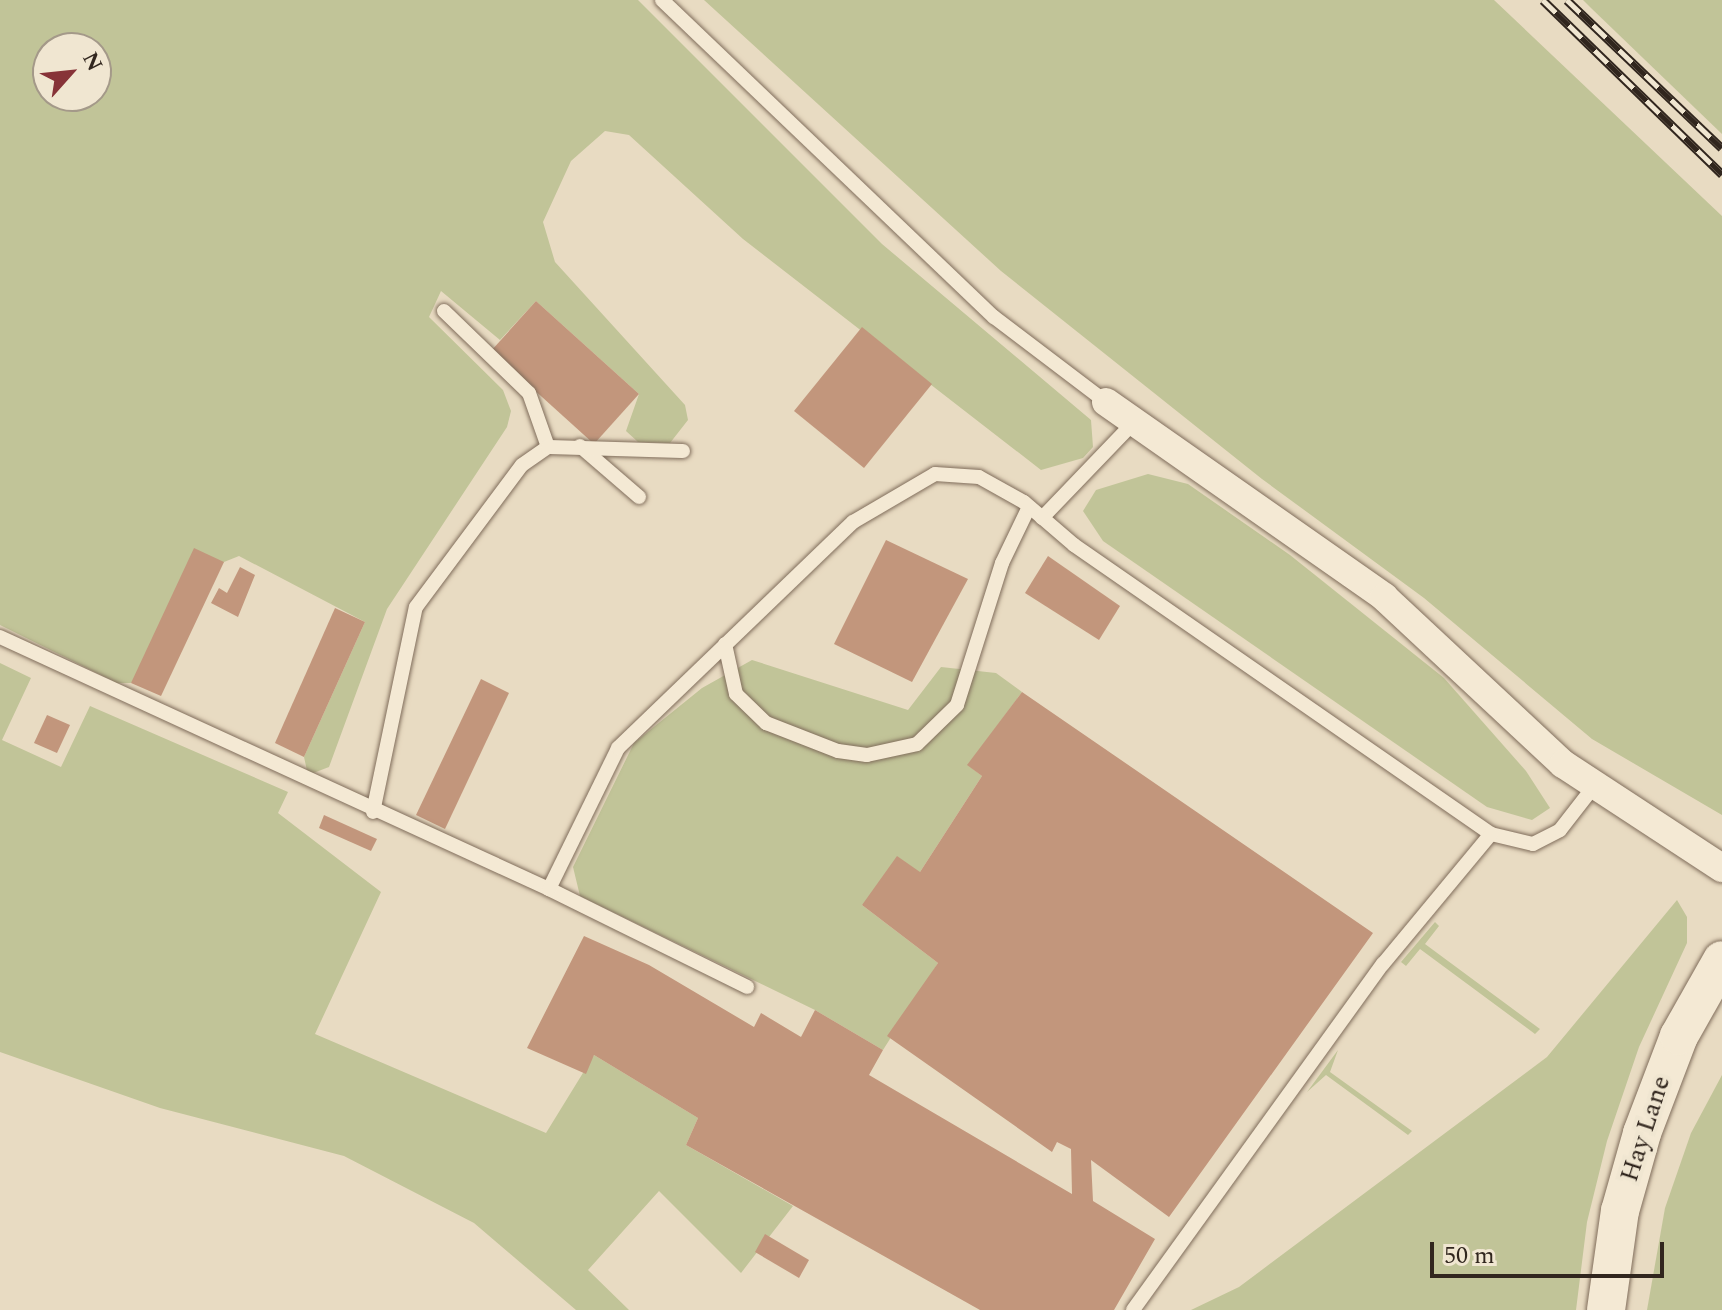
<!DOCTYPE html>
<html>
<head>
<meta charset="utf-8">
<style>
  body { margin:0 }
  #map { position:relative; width:1722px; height:1310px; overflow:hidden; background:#e8dbc2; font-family:Spectral,serif }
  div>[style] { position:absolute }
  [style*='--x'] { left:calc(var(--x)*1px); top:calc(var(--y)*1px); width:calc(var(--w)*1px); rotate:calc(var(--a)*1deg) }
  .green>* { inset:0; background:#c1c498 }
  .building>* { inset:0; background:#c2967c }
  .roads { filter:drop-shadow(0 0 2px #806d5b) drop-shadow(0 0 2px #806d5b) }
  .service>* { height:14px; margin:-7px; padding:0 7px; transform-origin:7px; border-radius:7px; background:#f4e9d4 }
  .minor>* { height:28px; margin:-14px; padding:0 14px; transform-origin:14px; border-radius:14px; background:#f4e9d4 }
  .secondary>* { height:38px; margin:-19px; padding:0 19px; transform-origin:19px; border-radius:19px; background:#f4e9d4 }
  .rail>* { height:9px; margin-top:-4.5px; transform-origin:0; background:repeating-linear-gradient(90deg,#f0e6d1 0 18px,#31261e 0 36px); box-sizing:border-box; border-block:2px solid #31261e }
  span { translate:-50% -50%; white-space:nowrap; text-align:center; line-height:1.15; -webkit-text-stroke:8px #f0e6d1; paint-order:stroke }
  .street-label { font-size:26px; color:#31261e }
  .north { position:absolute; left:32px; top:32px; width:80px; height:80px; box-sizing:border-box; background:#f0e6d1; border:2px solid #a49989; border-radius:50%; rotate:63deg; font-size:22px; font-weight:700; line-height:32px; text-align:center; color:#31261e }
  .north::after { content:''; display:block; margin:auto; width:28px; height:36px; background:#873338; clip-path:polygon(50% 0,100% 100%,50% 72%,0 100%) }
  .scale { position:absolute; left:1430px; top:1242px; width:234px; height:36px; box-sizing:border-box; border:4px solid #31261e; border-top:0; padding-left:10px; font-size:24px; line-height:28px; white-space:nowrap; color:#31261e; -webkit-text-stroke:6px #f0e6d1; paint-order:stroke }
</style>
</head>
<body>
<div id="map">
  <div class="green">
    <div style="clip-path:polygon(evenodd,0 0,638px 0,882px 244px,1091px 420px,1093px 447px,1083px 458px,1041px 470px,743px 239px,629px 135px,605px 131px,571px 161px,543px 222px,555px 262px,685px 405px,688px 420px,670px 443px,638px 442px,626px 431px,639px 394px,536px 301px,500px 340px,441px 291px,429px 317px,503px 390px,511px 411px,507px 427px,387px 609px,329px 767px,308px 775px,304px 757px,365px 622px,239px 556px,224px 562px,131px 683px,117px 683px,0 625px,0 0,48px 48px,96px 48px,96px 96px,48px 96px,48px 48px)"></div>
    <div style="clip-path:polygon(704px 0,1494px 0,1722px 216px,1722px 815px,1592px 739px,1424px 598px,1262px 479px,1001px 271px)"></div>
    <div style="clip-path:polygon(1583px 0,1722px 0,1722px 134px,1591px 8px)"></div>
    <div style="clip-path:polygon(1148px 474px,1188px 484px,1290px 555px,1444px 678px,1526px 771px,1550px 808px,1532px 820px,1487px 807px,1103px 541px,1083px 511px,1096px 490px)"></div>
    <div style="clip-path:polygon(752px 660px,908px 710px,941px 667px,996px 673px,1022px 692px,968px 765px,982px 776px,920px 872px,862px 905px,938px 963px,883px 1050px,815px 1010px,580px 896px,573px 867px,634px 743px,702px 688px)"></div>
    <div style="clip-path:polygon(0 663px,31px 678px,2px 740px,61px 767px,90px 706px,288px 792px,278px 813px,381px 892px,315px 1034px,546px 1133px,594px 1055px,698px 1118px,686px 1145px,793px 1206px,741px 1273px,659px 1191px,588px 1270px,629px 1310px,576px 1310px,474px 1223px,344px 1156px,160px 1108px,0 1052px)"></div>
    <div style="clip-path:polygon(1677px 900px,1687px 917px,1687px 943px,1639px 1047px,1607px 1141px,1587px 1222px,1576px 1310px,1191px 1310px,1239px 1287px,1547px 1057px)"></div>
    <div style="clip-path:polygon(1435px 922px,1439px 926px,1425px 944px,1540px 1029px,1535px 1034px,1420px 949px,1406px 966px,1401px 962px)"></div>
    <div style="clip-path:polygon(1338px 1050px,1330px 1072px,1412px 1131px,1408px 1135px,1326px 1075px,1307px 1092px)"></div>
    <div style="clip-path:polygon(1722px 1075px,1722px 1310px,1647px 1310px,1665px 1208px,1691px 1133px)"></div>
  </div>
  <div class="building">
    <div style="clip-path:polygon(536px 301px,639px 394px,594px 444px,491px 351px)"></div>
    <div style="clip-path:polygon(862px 327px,932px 384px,864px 468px,794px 411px)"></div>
    <div style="clip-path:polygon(886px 540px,968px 579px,912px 682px,834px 644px)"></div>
    <div style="clip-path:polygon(194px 548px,224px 562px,161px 696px,131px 683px)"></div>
    <div style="clip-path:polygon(1048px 556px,1120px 606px,1099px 640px,1025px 593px)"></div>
    <div style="clip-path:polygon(240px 567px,255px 575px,238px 617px,211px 603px,219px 588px,227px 593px)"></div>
    <div style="clip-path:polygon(335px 608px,365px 622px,304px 757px,275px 743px)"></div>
    <div style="clip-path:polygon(481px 679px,509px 693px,445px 829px,416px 815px)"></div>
    <div style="clip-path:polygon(1022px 692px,1373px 933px,1169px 1217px,1091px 1160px,1093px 1201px,1155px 1239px,1114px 1310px,980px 1310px,686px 1145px,698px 1118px,594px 1055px,586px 1074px,527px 1048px,584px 936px,649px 965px,754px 1027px,761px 1013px,801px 1037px,815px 1010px,883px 1050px,869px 1075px,1072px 1194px,1071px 1149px,1057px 1142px,1052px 1152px,887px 1036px,938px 963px,862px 905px,897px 856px,920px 872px,982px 776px,967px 765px)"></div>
    <div style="clip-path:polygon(47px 715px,70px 725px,57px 753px,34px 743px)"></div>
    <div style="clip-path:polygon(324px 815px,377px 839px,371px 851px,319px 828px)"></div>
    <div style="clip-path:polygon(765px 1234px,809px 1260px,799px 1278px,755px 1252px)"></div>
  </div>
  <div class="roads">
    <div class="service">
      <div style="--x:662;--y:0;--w:459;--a:43.7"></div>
      <div style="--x:994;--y:317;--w:141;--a:37.2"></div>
      <div style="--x:444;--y:311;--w:118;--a:44"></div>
      <div style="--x:529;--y:393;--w:57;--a:70.6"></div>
      <div style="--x:580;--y:446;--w:78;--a:40.8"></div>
      <div style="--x:1042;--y:518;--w:134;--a:-46.2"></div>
      <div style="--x:0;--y:637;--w:604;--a:24.66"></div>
      <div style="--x:549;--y:889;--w:221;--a:26.3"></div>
      <div style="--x:725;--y:644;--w:51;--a:77.6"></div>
      <div style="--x:736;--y:694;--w:42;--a:44"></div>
      <div style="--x:766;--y:723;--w:77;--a:21.3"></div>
      <div style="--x:838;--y:751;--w:29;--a:8"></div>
      <div style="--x:867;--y:755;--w:51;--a:-12.4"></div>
      <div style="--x:917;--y:744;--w:56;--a:-44.3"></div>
      <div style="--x:957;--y:705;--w:149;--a:-72.4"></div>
      <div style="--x:1002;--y:563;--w:62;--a:-64.3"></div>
      <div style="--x:373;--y:812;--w:209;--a:-78.2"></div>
      <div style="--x:416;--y:607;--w:177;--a:-53.3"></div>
      <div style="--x:522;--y:465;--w:32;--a:-35"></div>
      <div style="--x:548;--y:447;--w:135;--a:1.7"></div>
      <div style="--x:549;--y:889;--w:157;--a:-63.9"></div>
      <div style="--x:618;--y:748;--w:326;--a:-43.9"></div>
      <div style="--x:853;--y:522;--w:95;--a:-30.3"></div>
      <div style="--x:935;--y:474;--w:44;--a:3.9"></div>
      <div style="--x:979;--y:477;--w:51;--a:29.1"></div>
      <div style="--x:1024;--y:502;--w:66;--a:40.7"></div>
      <div style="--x:1074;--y:545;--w:507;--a:34.72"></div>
      <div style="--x:1491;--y:834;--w:43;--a:13.4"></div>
      <div style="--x:1533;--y:844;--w:30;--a:-27"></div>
      <div style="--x:1560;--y:830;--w:57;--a:-52.1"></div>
      <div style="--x:1133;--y:1310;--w:427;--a:-54.2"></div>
      <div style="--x:1383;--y:964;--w:169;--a:-50.3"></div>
    </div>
    <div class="minor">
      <div style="--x:1106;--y:402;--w:340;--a:35"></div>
      <div style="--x:1384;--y:597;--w:245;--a:43"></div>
      <div style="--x:1563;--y:764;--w:190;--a:33.2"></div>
    </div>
    <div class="secondary">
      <div style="--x:1606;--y:1310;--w:100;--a:-82"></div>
      <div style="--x:1620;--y:1211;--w:81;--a:-74.2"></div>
      <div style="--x:1642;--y:1133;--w:104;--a:-69.1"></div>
      <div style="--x:1679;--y:1036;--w:87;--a:-60.5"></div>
    </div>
  </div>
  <div class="rail">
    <div style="--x:1543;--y:0;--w:250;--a:44.2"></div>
    <div style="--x:1567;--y:0;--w:214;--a:43.7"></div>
  </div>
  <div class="street-label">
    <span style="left:1646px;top:1129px;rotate:-72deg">Hay Lane</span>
  </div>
  <div class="north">N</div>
  <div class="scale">50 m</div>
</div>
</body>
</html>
